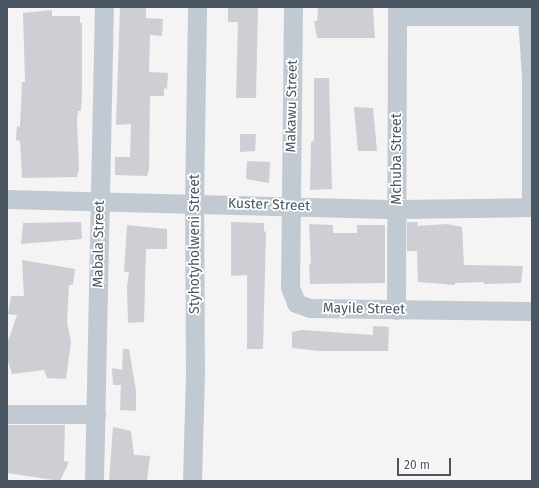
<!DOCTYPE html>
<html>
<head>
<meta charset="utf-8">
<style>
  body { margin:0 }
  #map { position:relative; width:539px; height:488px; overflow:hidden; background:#f5f3f3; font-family:"Fira Sans",sans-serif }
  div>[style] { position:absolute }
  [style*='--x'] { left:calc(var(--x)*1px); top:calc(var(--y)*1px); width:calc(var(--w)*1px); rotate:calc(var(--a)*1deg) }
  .building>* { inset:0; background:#cdcfd5 }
  .minor>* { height:19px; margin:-9.5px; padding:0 9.5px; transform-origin:9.5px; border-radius:9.5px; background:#c1cad2 }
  span { translate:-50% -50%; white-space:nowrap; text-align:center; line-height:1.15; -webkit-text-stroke:3.5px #fff; paint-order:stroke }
  .street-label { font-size:14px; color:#4a5661 }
  .frame { position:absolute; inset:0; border:8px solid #4a5661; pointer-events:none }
  .scale { position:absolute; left:397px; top:458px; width:54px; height:18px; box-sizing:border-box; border:2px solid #4a5661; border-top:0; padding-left:5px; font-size:12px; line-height:14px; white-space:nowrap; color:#4a5661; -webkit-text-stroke:3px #fff; paint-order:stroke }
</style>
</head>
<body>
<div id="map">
  <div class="building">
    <div style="clip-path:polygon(120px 7px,146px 7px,146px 18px,163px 19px,162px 36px,150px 35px,149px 72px,168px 73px,167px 89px,164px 88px,164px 96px,150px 96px,149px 169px,147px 176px,115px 175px,115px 157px,130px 157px,131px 124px,116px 125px)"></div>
    <div style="clip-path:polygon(228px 7px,258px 7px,256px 98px,236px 98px,238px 22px,228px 22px)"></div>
    <div style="clip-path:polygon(318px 7px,373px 7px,375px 38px,317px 38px,314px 21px,317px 21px)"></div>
    <div style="clip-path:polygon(52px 10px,52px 16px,80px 16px,80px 23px,82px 23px,82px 93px,81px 111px,78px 111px,77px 120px,79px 169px,77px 177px,22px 178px,20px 141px,16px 140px,17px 126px,20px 127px,22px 82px,25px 82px,23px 13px)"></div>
    <div style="clip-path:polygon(314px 78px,329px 78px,332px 189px,310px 190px,311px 142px,314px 140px)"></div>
    <div style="clip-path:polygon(354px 107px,373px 108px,377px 151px,358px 151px)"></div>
    <div style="clip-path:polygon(240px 134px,256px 134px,255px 151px,240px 152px)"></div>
    <div style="clip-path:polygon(247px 161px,270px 162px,269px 183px,246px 179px)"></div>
    <div style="clip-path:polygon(81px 222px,82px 239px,21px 244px,23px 223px)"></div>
    <div style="clip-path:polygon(231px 222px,264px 223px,264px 231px,266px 232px,263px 349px,247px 349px,247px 275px,231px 276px)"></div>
    <div style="clip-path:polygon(407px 222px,418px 222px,417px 226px,447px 224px,462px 227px,464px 265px,523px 266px,521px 283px,484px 284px,484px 282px,455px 283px,455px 285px,418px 282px,417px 251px,407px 251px)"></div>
    <div style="clip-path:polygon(309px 224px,333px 225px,333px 233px,357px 233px,357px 225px,385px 225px,385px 283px,310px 284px,309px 264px,311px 264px)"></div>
    <div style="clip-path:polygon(127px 225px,167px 229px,167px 249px,146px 249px,144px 322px,128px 323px,127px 287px,129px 272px,124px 272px)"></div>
    <div style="clip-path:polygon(22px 260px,75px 269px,73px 285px,69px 285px,67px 322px,71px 342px,66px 379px,47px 378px,44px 370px,12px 374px,7px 358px,7px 344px,17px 315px,8px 314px,11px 296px,24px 296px)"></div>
    <div style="clip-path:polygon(373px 326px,389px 327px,388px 351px,319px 351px,292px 348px,292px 332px,302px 330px,373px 335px)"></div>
    <div style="clip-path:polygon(123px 349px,129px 349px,136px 391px,136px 411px,120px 410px,121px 385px,113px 385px,112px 368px,122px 370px)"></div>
    <div style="clip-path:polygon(7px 425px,65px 425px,64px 461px,69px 462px,60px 481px,7px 473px)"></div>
    <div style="clip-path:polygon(113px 427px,131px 431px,134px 455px,150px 456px,147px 481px,109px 481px)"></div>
  </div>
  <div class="minor">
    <div style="--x:293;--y:7;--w:280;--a:90.6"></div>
    <div style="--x:290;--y:287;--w:17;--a:69"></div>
    <div style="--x:296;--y:303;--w:15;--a:20"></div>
    <div style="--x:310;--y:308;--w:222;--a:0.8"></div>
    <div style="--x:397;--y:16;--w:135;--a:0"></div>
    <div style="--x:527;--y:16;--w:60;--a:86.2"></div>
    <div style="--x:531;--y:76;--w:131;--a:90"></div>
    <div style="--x:7;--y:199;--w:390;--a:1.5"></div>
    <div style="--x:397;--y:209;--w:135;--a:-0.8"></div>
    <div style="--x:396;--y:310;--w:303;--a:-89.8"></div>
    <div style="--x:7;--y:414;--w:89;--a:0"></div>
    <div style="--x:94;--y:481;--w:474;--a:-88.8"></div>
    <div style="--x:192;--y:481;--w:107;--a:-88.4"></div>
    <div style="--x:195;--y:374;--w:171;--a:-90.3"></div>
    <div style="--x:194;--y:203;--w:196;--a:-89.1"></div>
  </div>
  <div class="street-label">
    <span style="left:292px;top:106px;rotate:-89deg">Makawu Street</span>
    <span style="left:397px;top:159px;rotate:-90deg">Mchuba Street</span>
    <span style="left:269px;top:205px;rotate:2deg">Kuster Street</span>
    <span style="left:99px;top:244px;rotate:-89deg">Mabala Street</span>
    <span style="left:195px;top:244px;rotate:-90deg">Styhotyholweni Street</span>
    <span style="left:364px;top:309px;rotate:1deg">Mayile Street</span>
  </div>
  <div class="frame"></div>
  <div class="scale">20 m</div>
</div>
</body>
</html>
